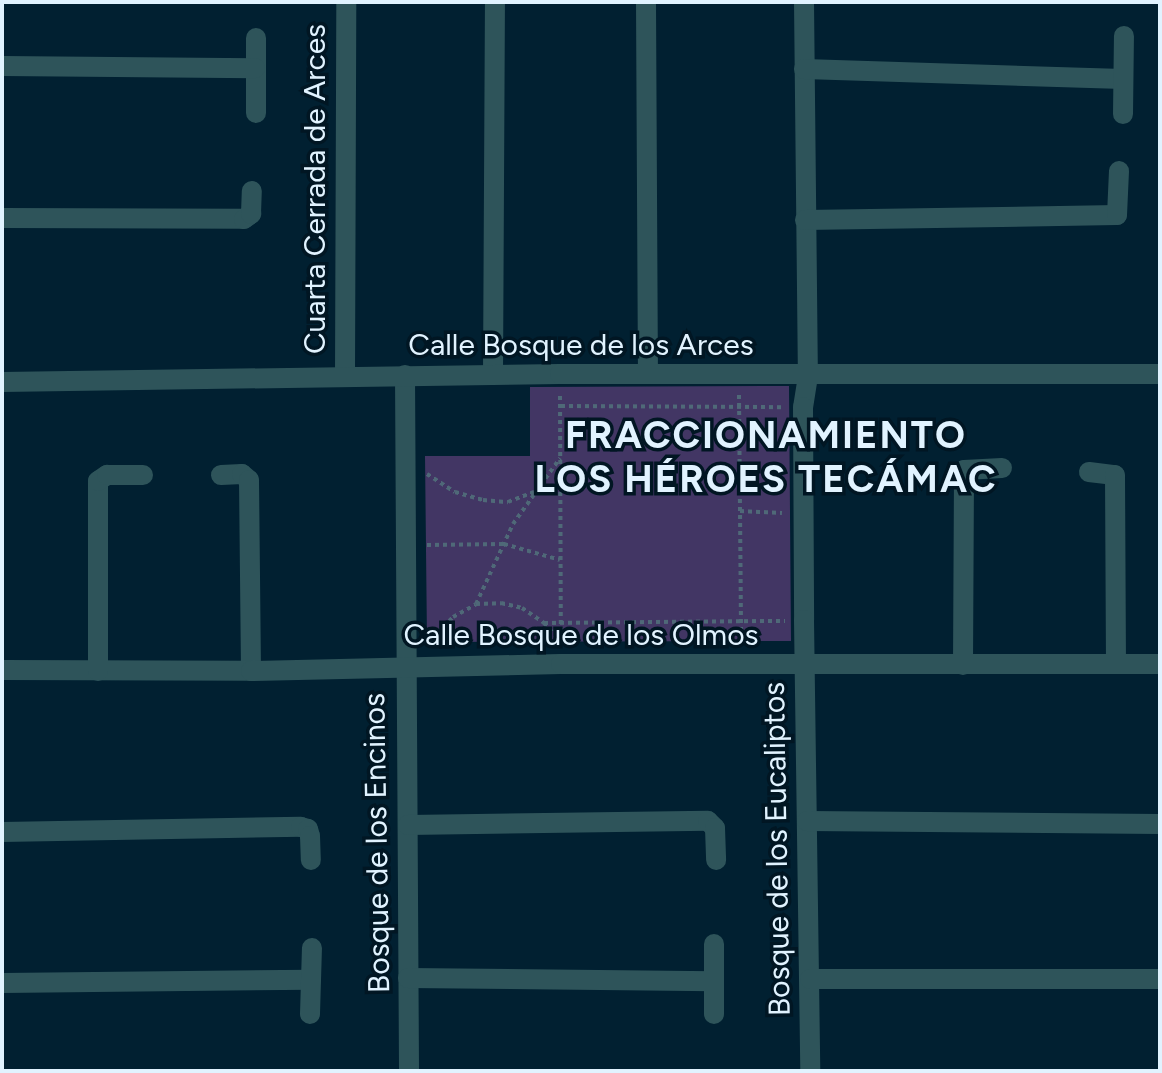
<!DOCTYPE html>
<html>
<head>
<meta charset="utf-8">
<style>
  body { margin:0 }
  #map { position:relative; width:1162px; height:1073px; overflow:hidden; background:#012031; font-family:Figtree,sans-serif }
  div>[style] { position:absolute }
  [style*='--x'] { left:calc(var(--x)*1px); top:calc(var(--y)*1px); width:calc(var(--w)*1px); rotate:calc(var(--a)*1deg) }
  .green>* { inset:0; background:#423664 }
  .path>* { height:4px; margin-top:-2px; transform-origin:0; background:repeating-linear-gradient(90deg,#4f6978 0 4px,transparent 0 8px) }
  .street>* { height:20px; margin:-10px; padding:0 10px; transform-origin:10px; border-radius:10px; background:#2e545a }
  span { translate:-50% -50%; white-space:nowrap; text-align:center; line-height:1.15; -webkit-text-stroke:7px #011623; paint-order:stroke }
  .street-label { font-size:30px; color:#e1f3ff }
  .district-label { font-size:38px; color:#e1f3ff; font-weight:700; letter-spacing:2px }
  .frame { position:absolute; inset:0; border:4px solid #e1f3ff; pointer-events:none }
</style>
</head>
<body>
<div id="map">
  <div class="green">
    <div style="clip-path:polygon(789px 386px,791px 641px,427px 642px,425px 456px,530px 456px,530px 387px)"></div>
  </div>
  <div class="path">
    <div style="--x:739;--y:395;--w:247;--a:89.5"></div>
    <div style="--x:560;--y:396;--w:247;--a:89.8"></div>
    <div style="--x:561;--y:406;--w:221;--a:0.3"></div>
    <div style="--x:427;--y:474;--w:33;--a:33"></div>
    <div style="--x:455;--y:492;--w:29;--a:16"></div>
    <div style="--x:483;--y:500;--w:25;--a:5"></div>
    <div style="--x:508;--y:502;--w:28;--a:-21"></div>
    <div style="--x:740;--y:511;--w:42;--a:2.7"></div>
    <div style="--x:427;--y:545;--w:77;--a:-0.7"></div>
    <div style="--x:504;--y:544;--w:58;--a:15.9"></div>
    <div style="--x:476;--y:604;--w:88;--a:-65.2"></div>
    <div style="--x:513;--y:524;--w:81;--a:-54.5"></div>
    <div style="--x:544;--y:623;--w:241;--a:-0.5"></div>
    <div style="--x:427;--y:644;--w:37;--a:-46"></div>
    <div style="--x:453;--y:617;--w:26;--a:-29"></div>
    <div style="--x:476;--y:604;--w:25;--a:-2"></div>
    <div style="--x:501;--y:603;--w:22;--a:13"></div>
    <div style="--x:522;--y:608;--w:27;--a:34"></div>
    <div style="--x:544;--y:623;--w:25;--a:48"></div>
  </div>
  <div class="street">
    <div style="--x:646;--y:2;--w:371;--a:89.7"></div>
    <div style="--x:804;--y:2;--w:374;--a:89.4"></div>
    <div style="--x:808;--y:376;--w:31;--a:99"></div>
    <div style="--x:803;--y:407;--w:213;--a:89.7"></div>
    <div style="--x:804;--y:620;--w:451;--a:89.2"></div>
    <div style="--x:256;--y:38;--w:75;--a:90"></div>
    <div style="--x:2;--y:66;--w:253;--a:0.5"></div>
    <div style="--x:804;--y:69;--w:319;--a:1.8"></div>
    <div style="--x:1123;--y:114;--w:78;--a:-89.3"></div>
    <div style="--x:2;--y:218;--w:242;--a:0.2"></div>
    <div style="--x:244;--y:219;--w:9;--a:-36"></div>
    <div style="--x:251;--y:214;--w:23;--a:-88"></div>
    <div style="--x:805;--y:220;--w:312;--a:-0.9"></div>
    <div style="--x:1117;--y:215;--w:44;--a:-87.4"></div>
    <div style="--x:405;--y:375;--w:696;--a:89.67"></div>
    <div style="--x:493;--y:375;--w:373;--a:-89.7"></div>
    <div style="--x:345;--y:377;--w:375;--a:-89.8"></div>
    <div style="--x:2;--y:382;--w:558;--a:-0.82"></div>
    <div style="--x:560;--y:374;--w:600;--a:0"></div>
    <div style="--x:1089;--y:472;--w:26;--a:7"></div>
    <div style="--x:1115;--y:475;--w:189;--a:89.7"></div>
    <div style="--x:221;--y:475;--w:21;--a:-3"></div>
    <div style="--x:242;--y:474;--w:9;--a:41"></div>
    <div style="--x:249;--y:480;--w:191;--a:89.4"></div>
    <div style="--x:963;--y:665;--w:195;--a:-89.7"></div>
    <div style="--x:964;--y:470;--w:38;--a:-3"></div>
    <div style="--x:2;--y:670;--w:249;--a:0.2"></div>
    <div style="--x:251;--y:671;--w:310;--a:-1.3"></div>
    <div style="--x:561;--y:664;--w:599;--a:0"></div>
    <div style="--x:98;--y:671;--w:190;--a:-90"></div>
    <div style="--x:98;--y:481;--w:11;--a:-34"></div>
    <div style="--x:107;--y:475;--w:36;--a:0"></div>
    <div style="--x:807;--y:821;--w:353;--a:0.5"></div>
    <div style="--x:408;--y:825;--w:300;--a:-0.8"></div>
    <div style="--x:708;--y:821;--w:10;--a:45"></div>
    <div style="--x:715;--y:828;--w:32;--a:88"></div>
    <div style="--x:2;--y:832;--w:299;--a:-1"></div>
    <div style="--x:301;--y:827;--w:7;--a:16"></div>
    <div style="--x:308;--y:829;--w:7;--a:74"></div>
    <div style="--x:310;--y:836;--w:24;--a:88"></div>
    <div style="--x:408;--y:978;--w:306;--a:0.6"></div>
    <div style="--x:810;--y:979;--w:350;--a:0"></div>
    <div style="--x:2;--y:983;--w:309;--a:-0.6"></div>
    <div style="--x:310;--y:1014;--w:66;--a:-88.3"></div>
    <div style="--x:714;--y:1014;--w:70;--a:-90"></div>
  </div>
  <div class="street-label">
    <span style="left:315px;top:189px;rotate:-90deg">Cuarta Cerrada de Arces</span>
    <span style="left:581px;top:345px">Calle Bosque de los Arces</span>
    <span style="left:581px;top:635px">Calle Bosque de los Olmos</span>
    <span style="left:377px;top:843px;rotate:-91deg">Bosque de los Encinos</span>
    <span style="left:777px;top:849px;rotate:-91deg">Bosque de los Eucaliptos</span>
  </div>
  <div class="district-label">
    <span style="left:766px;top:458px">FRACCIONAMIENTO<br>LOS HÉROES TECÁMAC</span>
  </div>
  <div class="frame"></div>
</div>
</body>
</html>
